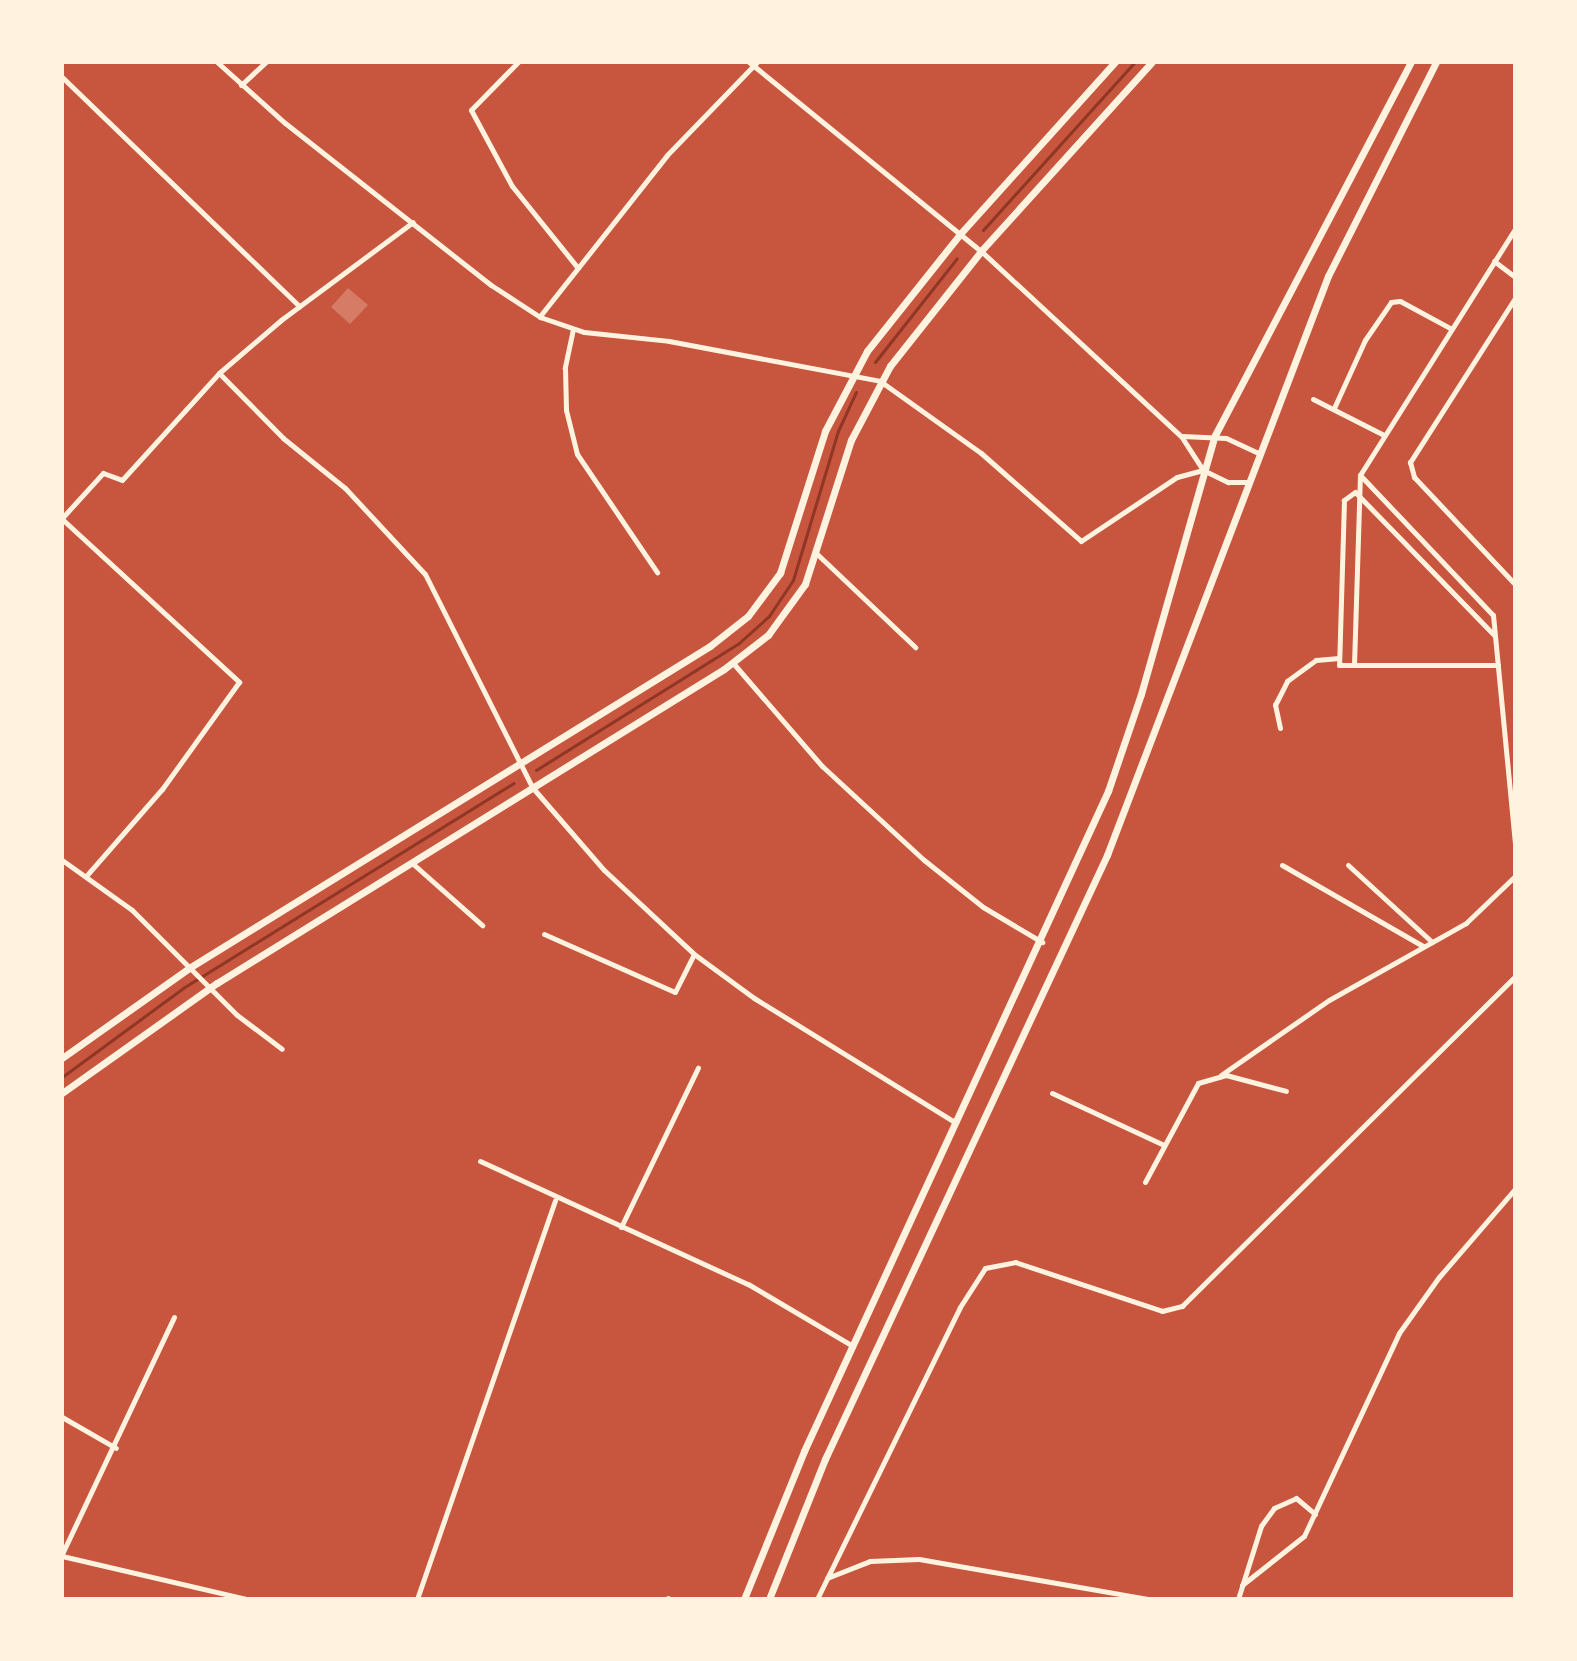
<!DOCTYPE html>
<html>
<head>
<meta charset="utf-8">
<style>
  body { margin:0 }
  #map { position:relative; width:1577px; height:1661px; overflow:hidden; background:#c8553d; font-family:"Titillium Web",sans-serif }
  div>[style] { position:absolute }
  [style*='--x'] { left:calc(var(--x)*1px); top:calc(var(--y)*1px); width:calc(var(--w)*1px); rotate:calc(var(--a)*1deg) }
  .stream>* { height:3px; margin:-1.5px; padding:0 1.5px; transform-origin:1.5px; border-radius:1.5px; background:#8f3625 }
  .building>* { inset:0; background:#d67c66 }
  .minor>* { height:5px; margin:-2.5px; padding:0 2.5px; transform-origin:2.5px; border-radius:2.5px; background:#fff3e0 }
  .tertiary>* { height:7px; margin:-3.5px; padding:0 3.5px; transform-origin:3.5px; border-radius:3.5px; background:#fff3e0 }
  span { translate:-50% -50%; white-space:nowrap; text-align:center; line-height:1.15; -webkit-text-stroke:8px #fff3e0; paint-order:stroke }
  .frame { position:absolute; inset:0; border:64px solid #fff3e0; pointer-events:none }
</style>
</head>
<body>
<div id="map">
  <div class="stream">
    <div style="--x:983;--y:230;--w:227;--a:-47.9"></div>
    <div style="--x:875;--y:362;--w:132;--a:-51.7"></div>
    <div style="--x:536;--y:770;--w:239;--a:-32"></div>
    <div style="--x:739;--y:643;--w:40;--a:-42"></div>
    <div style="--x:769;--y:616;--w:43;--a:-56.3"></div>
    <div style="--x:793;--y:580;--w:156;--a:-73.2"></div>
    <div style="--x:838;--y:431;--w:43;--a:-65.2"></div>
    <div style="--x:62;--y:1077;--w:150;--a:-36.3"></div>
    <div style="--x:183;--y:988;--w:389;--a:-31.8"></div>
  </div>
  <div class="building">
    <div style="clip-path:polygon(348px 288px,368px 305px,350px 324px,331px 307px)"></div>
  </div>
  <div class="minor">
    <div style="--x:217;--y:62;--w:91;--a:41.9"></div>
    <div style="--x:285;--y:123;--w:262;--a:38.2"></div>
    <div style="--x:491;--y:285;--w:59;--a:33.1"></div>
    <div style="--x:540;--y:317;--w:46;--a:18.8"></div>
    <div style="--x:584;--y:332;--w:85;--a:6"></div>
    <div style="--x:669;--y:341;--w:215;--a:10.7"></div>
    <div style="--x:880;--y:381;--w:124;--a:35.5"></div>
    <div style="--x:981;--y:453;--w:133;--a:41.3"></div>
    <div style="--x:1081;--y:541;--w:115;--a:-33.7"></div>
    <div style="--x:1177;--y:477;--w:27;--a:-15"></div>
    <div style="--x:518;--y:62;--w:67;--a:134.4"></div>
    <div style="--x:471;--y:110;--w:86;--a:61.7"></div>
    <div style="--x:512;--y:186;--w:105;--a:51.2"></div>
    <div style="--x:749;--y:62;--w:299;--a:39.2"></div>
    <div style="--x:981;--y:251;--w:272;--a:42.8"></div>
    <div style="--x:1181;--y:436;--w:40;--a:57.1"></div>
    <div style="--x:1203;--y:470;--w:28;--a:26"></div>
    <div style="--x:1228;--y:482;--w:22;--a:0"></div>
    <div style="--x:62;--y:77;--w:330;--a:44"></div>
    <div style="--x:241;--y:85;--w:34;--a:-43"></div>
    <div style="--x:1494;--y:261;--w:26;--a:37"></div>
    <div style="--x:1515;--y:298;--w:195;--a:122.6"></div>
    <div style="--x:1410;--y:462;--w:16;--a:75"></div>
    <div style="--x:1414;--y:477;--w:147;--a:46.7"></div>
    <div style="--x:540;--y:316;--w:205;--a:-51.7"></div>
    <div style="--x:667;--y:155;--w:129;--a:-45.9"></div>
    <div style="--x:573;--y:329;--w:40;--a:102"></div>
    <div style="--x:565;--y:368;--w:42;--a:88.6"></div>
    <div style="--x:566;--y:410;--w:45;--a:76"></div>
    <div style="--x:577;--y:454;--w:143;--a:55.9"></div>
    <div style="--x:219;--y:373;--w:91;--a:45.4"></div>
    <div style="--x:283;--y:438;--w:80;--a:38.9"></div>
    <div style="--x:345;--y:488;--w:117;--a:47.1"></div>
    <div style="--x:425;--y:574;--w:238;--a:63.3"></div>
    <div style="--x:532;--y:787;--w:110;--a:49.1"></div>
    <div style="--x:604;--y:870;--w:123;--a:43"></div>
    <div style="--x:694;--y:954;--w:74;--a:36.3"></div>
    <div style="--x:754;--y:998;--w:236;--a:31.7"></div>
    <div style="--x:1313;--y:399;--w:80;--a:26.9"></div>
    <div style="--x:1334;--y:408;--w:75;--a:-65.5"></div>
    <div style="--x:1365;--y:340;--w:46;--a:-55.6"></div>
    <div style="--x:1391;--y:302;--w:9;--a:-6"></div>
    <div style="--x:1400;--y:301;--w:57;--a:28.4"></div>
    <div style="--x:1182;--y:436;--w:44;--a:2.6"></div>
    <div style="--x:1226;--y:438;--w:38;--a:25"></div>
    <div style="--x:1360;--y:475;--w:193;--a:46.5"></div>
    <div style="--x:1493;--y:615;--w:231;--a:84.5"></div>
    <div style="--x:1355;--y:492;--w:14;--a:144"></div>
    <div style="--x:1344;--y:500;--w:165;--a:91.7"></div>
    <div style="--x:1339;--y:665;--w:159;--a:0"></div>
    <div style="--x:1356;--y:493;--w:198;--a:45.8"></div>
    <div style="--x:62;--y:518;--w:61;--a:-47.7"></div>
    <div style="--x:103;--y:473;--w:20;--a:20"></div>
    <div style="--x:122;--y:480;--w:144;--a:-47.8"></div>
    <div style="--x:219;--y:373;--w:82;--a:-40.5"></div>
    <div style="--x:281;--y:320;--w:164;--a:-36.6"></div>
    <div style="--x:62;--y:519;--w:241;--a:42.6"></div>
    <div style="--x:239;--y:682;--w:132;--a:125.7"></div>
    <div style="--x:162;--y:789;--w:114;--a:131.1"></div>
    <div style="--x:816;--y:553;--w:137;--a:43.5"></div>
    <div style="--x:733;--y:663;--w:136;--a:49.2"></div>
    <div style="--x:822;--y:766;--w:139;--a:42.7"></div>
    <div style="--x:924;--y:860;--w:75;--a:38.5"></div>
    <div style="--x:983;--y:907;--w:69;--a:30.7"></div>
    <div style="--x:1354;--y:665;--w:190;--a:-88.2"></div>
    <div style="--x:1360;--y:475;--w:291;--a:-57.8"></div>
    <div style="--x:1280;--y:728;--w:24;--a:-102"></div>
    <div style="--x:1275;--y:705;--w:27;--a:-63"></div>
    <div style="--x:1287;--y:681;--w:36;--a:-36"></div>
    <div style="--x:1316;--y:660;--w:23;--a:-5"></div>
    <div style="--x:62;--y:860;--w:86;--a:35.5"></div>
    <div style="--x:132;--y:910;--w:148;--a:45"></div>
    <div style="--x:237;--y:1015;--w:56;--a:37.1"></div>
    <div style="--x:412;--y:863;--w:94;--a:41.5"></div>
    <div style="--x:1282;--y:865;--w:163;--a:29.9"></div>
    <div style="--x:1348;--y:865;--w:114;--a:42.5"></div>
    <div style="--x:544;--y:934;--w:143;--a:23.9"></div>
    <div style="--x:675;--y:992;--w:42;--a:-63.4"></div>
    <div style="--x:1221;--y:1075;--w:131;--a:-34.8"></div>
    <div style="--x:1329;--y:1000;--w:157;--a:-29.3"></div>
    <div style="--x:1466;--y:923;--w:68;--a:-43.8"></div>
    <div style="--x:1052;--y:1093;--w:121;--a:24.9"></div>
    <div style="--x:480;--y:1161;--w:295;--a:24.7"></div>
    <div style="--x:748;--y:1284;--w:122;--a:30.6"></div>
    <div style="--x:1145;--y:1182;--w:112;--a:-61.8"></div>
    <div style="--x:1198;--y:1083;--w:29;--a:-16"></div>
    <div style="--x:1226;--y:1075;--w:62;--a:14.9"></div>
    <div style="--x:621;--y:1227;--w:177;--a:-64.2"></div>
    <div style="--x:62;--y:1417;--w:62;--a:29.9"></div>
    <div style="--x:62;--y:1554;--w:262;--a:-64.7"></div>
    <div style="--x:62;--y:1556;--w:190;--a:13.1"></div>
    <div style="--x:827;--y:1578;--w:46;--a:-21.6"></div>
    <div style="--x:870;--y:1561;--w:49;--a:-2.3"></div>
    <div style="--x:919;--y:1559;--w:232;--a:9.9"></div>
    <div style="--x:1242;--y:1585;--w:79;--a:-38.3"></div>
    <div style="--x:1304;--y:1536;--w:224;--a:-64.9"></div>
    <div style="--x:1399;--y:1333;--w:69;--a:-54.5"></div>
    <div style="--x:1439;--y:1277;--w:116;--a:-49.2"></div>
    <div style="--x:417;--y:1599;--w:422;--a:-70.9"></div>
    <div style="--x:668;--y:1599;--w:1;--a:-90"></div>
    <div style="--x:817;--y:1599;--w:325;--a:-63.9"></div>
    <div style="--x:960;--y:1307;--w:46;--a:-57.3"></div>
    <div style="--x:985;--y:1268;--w:31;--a:-11"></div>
    <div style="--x:1015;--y:1262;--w:155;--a:18.4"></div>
    <div style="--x:1162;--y:1311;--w:21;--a:-14"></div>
    <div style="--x:1182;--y:1306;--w:469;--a:-44.7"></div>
    <div style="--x:1238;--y:1599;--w:77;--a:-72.5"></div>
    <div style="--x:1261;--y:1526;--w:22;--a:-54"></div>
    <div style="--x:1274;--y:1508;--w:24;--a:-24"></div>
    <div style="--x:1296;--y:1498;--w:25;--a:40"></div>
  </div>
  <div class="tertiary">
    <div style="--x:62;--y:1058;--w:156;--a:-35.3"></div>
    <div style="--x:189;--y:968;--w:612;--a:-31.72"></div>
    <div style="--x:710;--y:646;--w:48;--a:-38.3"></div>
    <div style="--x:748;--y:616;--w:54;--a:-53.3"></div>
    <div style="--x:780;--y:573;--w:149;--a:-72.4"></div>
    <div style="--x:825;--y:431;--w:90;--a:-62.3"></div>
    <div style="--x:867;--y:351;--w:149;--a:-51.5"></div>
    <div style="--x:960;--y:234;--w:232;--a:-48"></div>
    <div style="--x:62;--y:1093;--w:190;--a:-35.4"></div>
    <div style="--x:217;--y:983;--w:596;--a:-31.77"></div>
    <div style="--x:724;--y:669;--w:56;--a:-37.7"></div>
    <div style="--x:768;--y:635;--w:63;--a:-54"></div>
    <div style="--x:805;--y:584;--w:151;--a:-72.3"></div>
    <div style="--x:851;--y:440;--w:84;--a:-62.2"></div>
    <div style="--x:890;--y:366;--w:147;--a:-51.6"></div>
    <div style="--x:981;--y:251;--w:255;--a:-47.9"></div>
    <div style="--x:744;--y:1599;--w:160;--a:-67.9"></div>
    <div style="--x:804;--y:1451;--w:727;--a:-65.27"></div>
    <div style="--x:1108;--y:791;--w:102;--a:-71.2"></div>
    <div style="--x:1141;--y:694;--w:267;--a:-74.1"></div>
    <div style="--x:1214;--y:437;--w:424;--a:-62.3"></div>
    <div style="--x:769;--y:1599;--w:151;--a:-68.2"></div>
    <div style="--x:825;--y:1459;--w:667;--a:-64.97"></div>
    <div style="--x:1107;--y:855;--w:620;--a:-69.11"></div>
    <div style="--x:1328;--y:276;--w:240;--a:-63.2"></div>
  </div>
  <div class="frame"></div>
</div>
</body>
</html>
